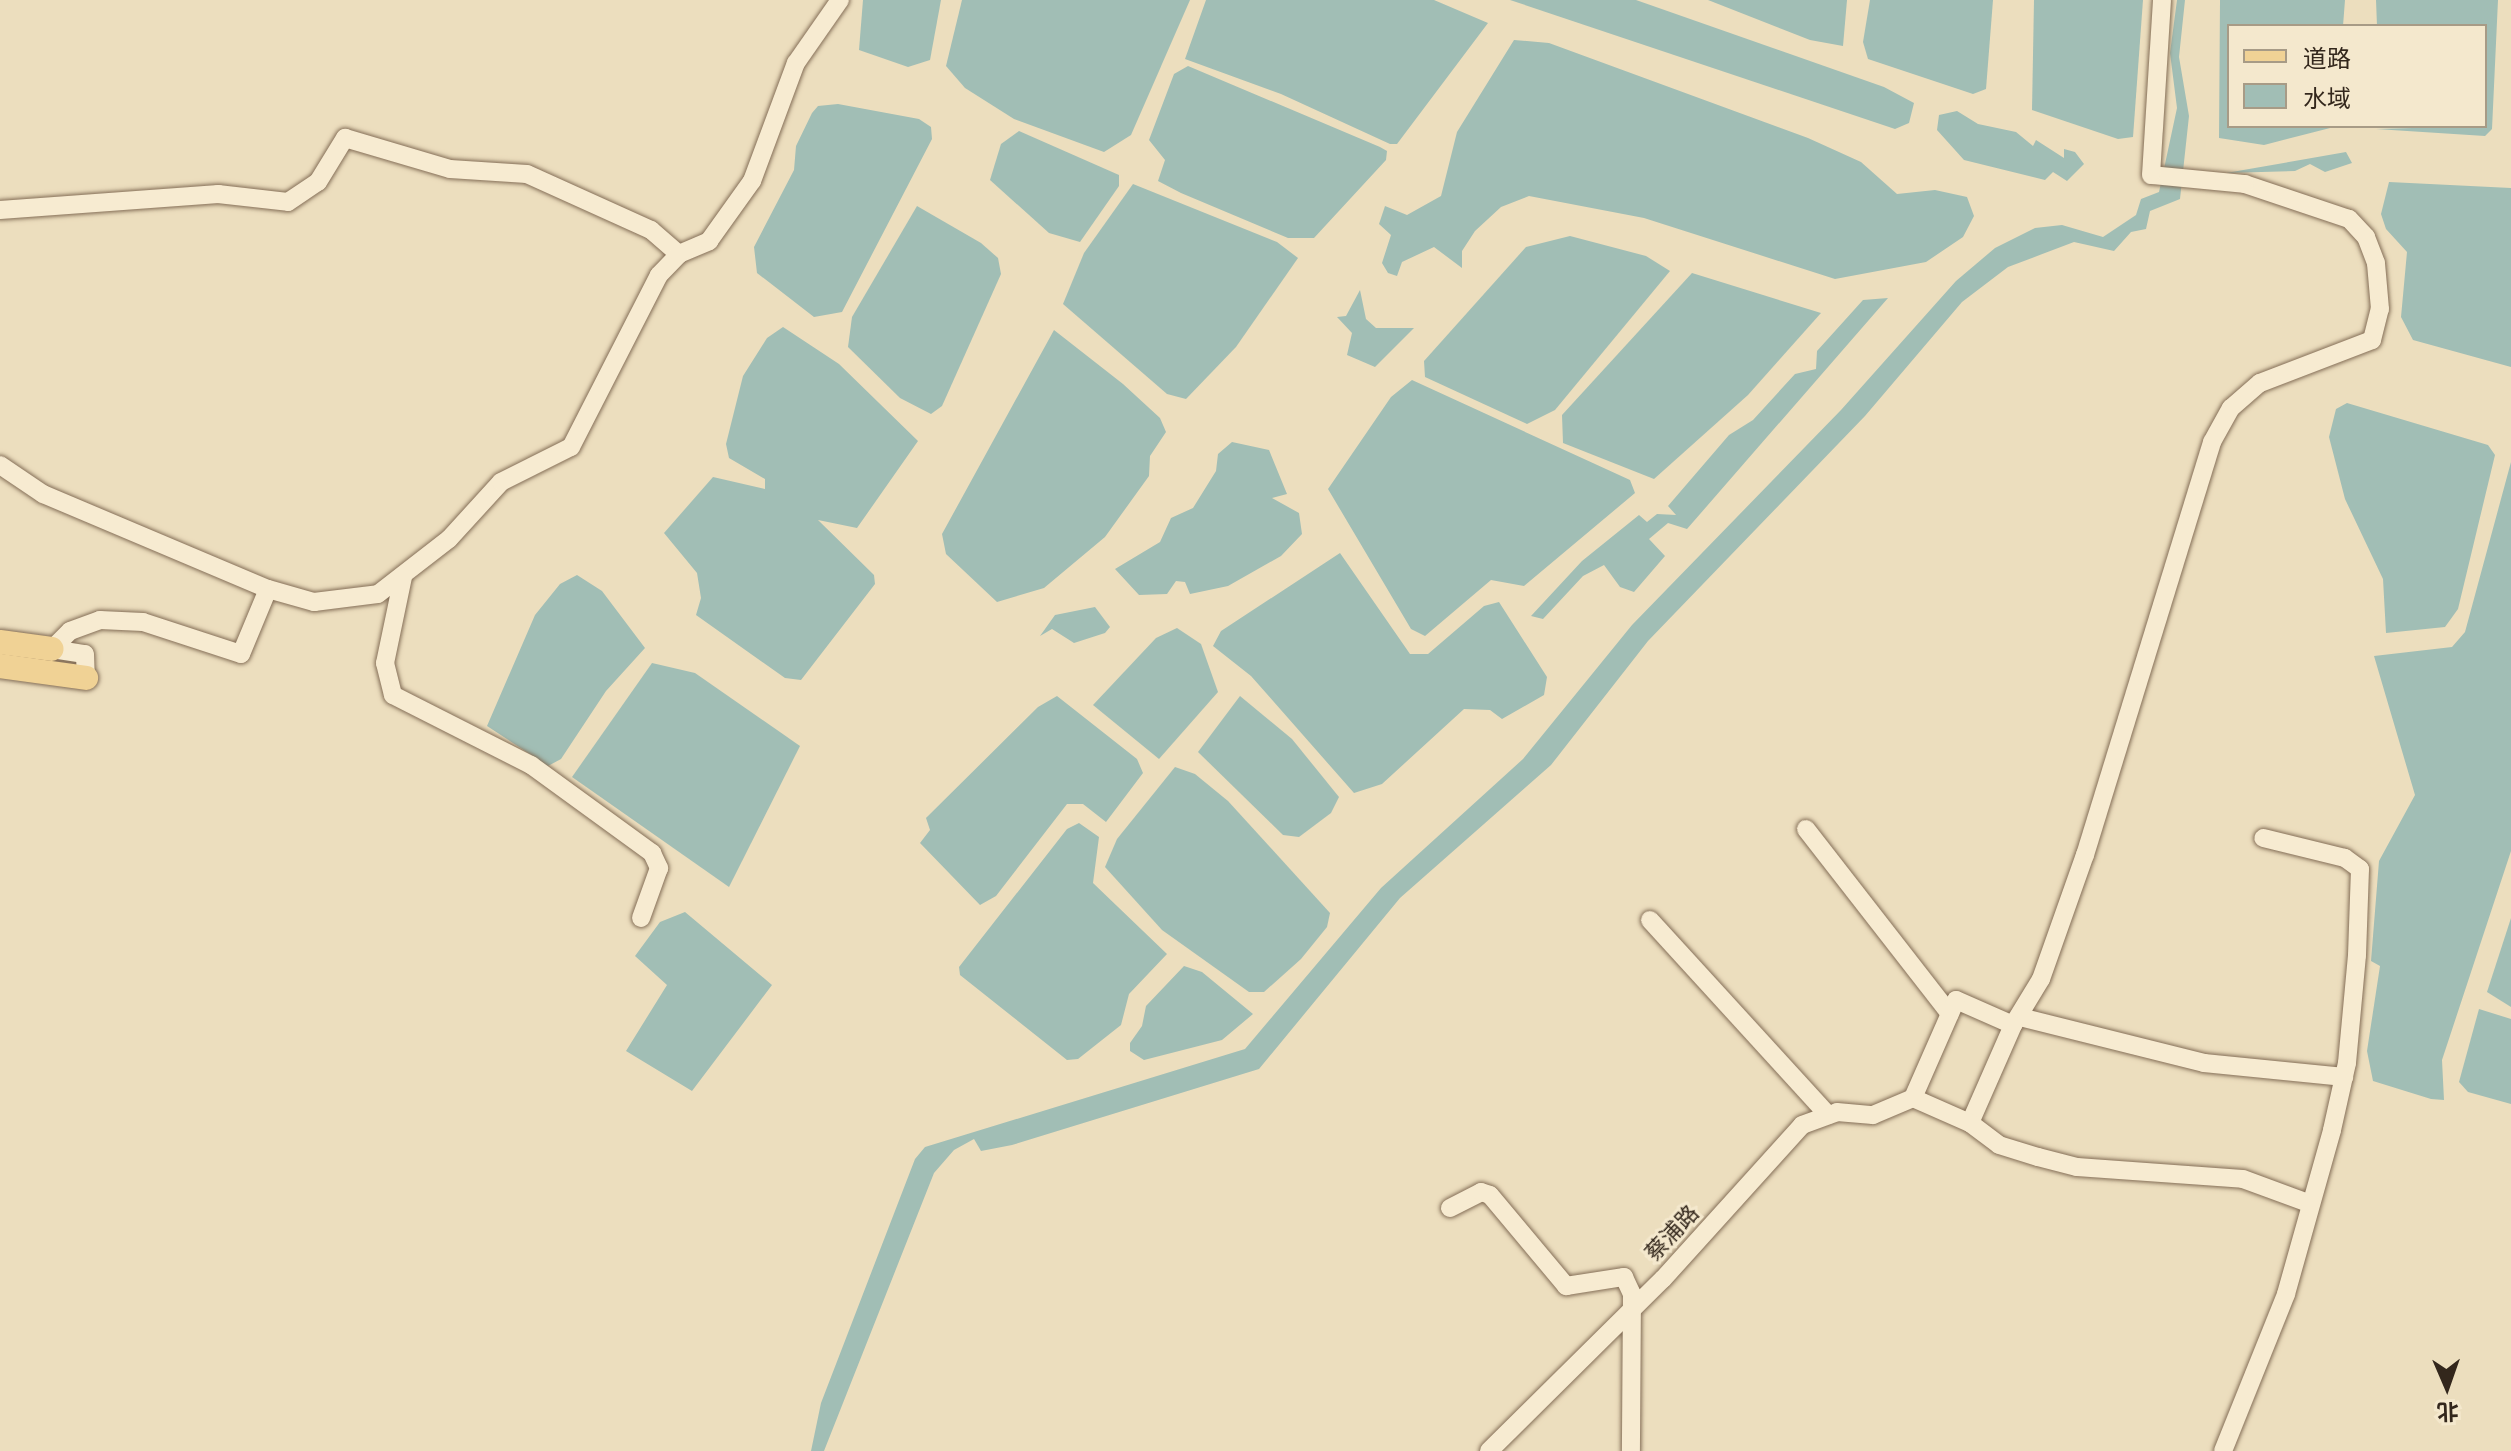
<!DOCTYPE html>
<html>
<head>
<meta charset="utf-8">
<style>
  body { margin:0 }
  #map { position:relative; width:2511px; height:1451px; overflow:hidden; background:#ecdebe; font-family:"Crimson Pro","Noto Sans SC",serif }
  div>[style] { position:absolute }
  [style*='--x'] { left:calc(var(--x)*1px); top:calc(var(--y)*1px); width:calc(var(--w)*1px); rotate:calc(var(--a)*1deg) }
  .water>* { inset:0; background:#a1beb5 }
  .roads { filter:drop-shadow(0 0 2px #846e57) drop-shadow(0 0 2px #846e57) }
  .minor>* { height:18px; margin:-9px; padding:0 9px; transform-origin:9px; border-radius:9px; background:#f7ebd1 }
  .major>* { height:24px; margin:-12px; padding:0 12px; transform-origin:12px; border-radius:12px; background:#f0d295 }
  span { translate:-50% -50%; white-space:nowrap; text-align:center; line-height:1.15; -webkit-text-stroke:6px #f4e8cd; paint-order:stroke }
  .street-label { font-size:22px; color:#33271c }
  .legend { position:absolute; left:2227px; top:24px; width:260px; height:104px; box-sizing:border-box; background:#f4e8cd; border:2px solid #a79b86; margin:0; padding:10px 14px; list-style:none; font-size:24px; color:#33271c }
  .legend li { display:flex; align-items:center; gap:16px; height:40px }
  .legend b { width:40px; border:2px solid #a79b86 }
  .north { position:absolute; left:2407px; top:1347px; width:80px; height:80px; -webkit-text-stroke:6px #f4e8cd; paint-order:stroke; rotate:178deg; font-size:22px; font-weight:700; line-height:32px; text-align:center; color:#33271c }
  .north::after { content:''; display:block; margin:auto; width:28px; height:36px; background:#33271c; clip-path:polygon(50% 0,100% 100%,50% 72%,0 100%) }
</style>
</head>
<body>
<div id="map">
  <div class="water">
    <div style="clip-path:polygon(863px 0,941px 0,930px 60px,908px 67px,859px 50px)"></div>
    <div style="clip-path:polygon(962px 0,1190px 0,1131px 135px,1104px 152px,1014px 119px,965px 88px,946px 66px)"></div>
    <div style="clip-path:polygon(1206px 0,1434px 0,1488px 23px,1397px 144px,1390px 144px,1281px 94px,1185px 59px)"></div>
    <div style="clip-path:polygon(1510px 0,1636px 0,1884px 87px,1914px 103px,1909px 123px,1895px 129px)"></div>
    <div style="clip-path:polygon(1708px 0,1847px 0,1843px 46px,1810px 40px)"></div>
    <div style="clip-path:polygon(1870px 0,1993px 0,1986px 89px,1973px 94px,1868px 59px,1863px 42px)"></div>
    <div style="clip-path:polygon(2034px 0,2143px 0,2133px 137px,2118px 139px,2032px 110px)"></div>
    <div style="clip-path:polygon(2177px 0,2185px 0,2179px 57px,2189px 116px,2180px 199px,2150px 211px,2146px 229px,2131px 232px,2114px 251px,2074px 242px,2008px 267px,1962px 302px,1865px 416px,1648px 641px,1551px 765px,1400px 898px,1259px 1069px,1012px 1145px,981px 1151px,974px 1139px,954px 1150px,934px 1173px,824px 1451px,811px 1451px,821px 1403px,915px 1159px,925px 1147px,1245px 1049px,1381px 888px,1523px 759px,1632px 625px,1841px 410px,1956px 281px,1995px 248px,2035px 228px,2062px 225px,2103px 237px,2136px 215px,2141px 199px,2159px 192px,2177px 108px,2170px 53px)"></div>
    <div style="clip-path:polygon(2220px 0,2345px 0,2343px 26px,2229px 26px,2229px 126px,2338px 126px,2264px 145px,2219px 138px)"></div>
    <div style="clip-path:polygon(2376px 0,2498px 0,2492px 129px,2485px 136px,2376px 129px,2485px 126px,2485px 26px,2377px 26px)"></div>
    <div style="clip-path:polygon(1514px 40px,1549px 43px,1808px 138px,1861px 162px,1897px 194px,1935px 190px,1967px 197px,1974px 216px,1963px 237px,1926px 262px,1835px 279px,1644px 218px,1529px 196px,1501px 207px,1475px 231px,1462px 251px,1462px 268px,1434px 247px,1402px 262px,1397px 276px,1388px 273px,1382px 263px,1391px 235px,1379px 224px,1385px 206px,1407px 215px,1441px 196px,1457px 132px)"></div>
    <div style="clip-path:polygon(1188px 66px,1380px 147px,1387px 151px,1386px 160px,1314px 238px,1288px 238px,1181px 193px,1158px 181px,1165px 160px,1149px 140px,1174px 74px)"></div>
    <div style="clip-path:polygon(838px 104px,919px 119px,931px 127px,932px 139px,842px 312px,814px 317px,757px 273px,754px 247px,794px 170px,796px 146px,812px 113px,818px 106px)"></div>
    <div style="clip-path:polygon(1957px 111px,1978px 124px,2016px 132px,2033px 146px,2036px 140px,2064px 158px,2064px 149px,2075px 152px,2084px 164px,2067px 181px,2053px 172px,2045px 180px,1964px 160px,1937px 130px,1939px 115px)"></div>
    <div style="clip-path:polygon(1019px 131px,1119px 175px,1119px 186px,1080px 242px,1049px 233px,990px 180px,1001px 144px)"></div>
    <div style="clip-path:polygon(2346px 152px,2352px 163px,2325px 172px,2310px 164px,2295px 171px,2226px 173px)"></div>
    <div style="clip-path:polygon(2389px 182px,2511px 188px,2511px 367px,2413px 340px,2401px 317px,2407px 252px,2386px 229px,2381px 214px)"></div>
    <div style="clip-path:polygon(1133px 184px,1277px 242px,1298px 258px,1236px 347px,1186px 399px,1167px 394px,1063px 304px,1084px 253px)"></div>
    <div style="clip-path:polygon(917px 206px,981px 243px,998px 258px,1001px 274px,942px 406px,931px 414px,900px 398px,848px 347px,852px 317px)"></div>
    <div style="clip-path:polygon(1570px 236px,1646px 256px,1670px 271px,1555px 410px,1527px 424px,1425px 377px,1424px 361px,1526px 247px)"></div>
    <div style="clip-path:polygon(1692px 273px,1821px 313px,1748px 395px,1654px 479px,1563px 443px,1562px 415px)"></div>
    <div style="clip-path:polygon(1360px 290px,1366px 319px,1376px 328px,1414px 328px,1375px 367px,1347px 355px,1352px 333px,1337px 317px,1346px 316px)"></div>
    <div style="clip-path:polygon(1888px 298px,1687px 529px,1668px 523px,1649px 539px,1665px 556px,1634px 592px,1620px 587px,1604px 565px,1583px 576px,1543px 619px,1531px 616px,1582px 561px,1639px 515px,1647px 522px,1657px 514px,1676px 515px,1668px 506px,1729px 435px,1753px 420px,1795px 374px,1816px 369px,1817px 351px,1863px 300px)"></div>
    <div style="clip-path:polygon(783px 327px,839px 364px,918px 441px,857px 528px,818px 520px,874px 575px,875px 584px,801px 680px,785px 678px,696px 615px,701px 598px,697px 573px,664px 533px,713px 477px,765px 489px,765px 479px,729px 458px,726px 444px,743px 376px,767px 338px)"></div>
    <div style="clip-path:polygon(1054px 330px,1123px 384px,1160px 418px,1166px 432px,1150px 456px,1149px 476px,1105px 537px,1044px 588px,997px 602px,946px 554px,942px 534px)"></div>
    <div style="clip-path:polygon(1412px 380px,1630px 480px,1635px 493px,1524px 586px,1491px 580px,1425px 636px,1411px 629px,1328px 489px,1391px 397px)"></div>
    <div style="clip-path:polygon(2347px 403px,2488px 445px,2495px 455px,2458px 609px,2445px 627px,2386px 633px,2383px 579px,2345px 499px,2329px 437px,2336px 409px)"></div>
    <div style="clip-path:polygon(1232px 442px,1269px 450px,1287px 494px,1272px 498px,1299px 513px,1302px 534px,1281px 556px,1228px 586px,1190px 594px,1185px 582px,1176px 581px,1167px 594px,1139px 595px,1115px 569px,1160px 542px,1171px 518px,1193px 508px,1216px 471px,1218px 454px)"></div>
    <div style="clip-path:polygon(2511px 462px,2511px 851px,2442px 1060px,2444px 1100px,2431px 1099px,2373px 1081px,2367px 1051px,2380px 966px,2371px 961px,2379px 861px,2415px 795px,2374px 656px,2452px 647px,2465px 632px)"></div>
    <div style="clip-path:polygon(1340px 553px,1410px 654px,1428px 654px,1484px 606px,1499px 602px,1547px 677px,1544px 695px,1502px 719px,1490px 710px,1464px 709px,1382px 784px,1354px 793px,1251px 676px,1213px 646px,1221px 631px)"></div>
    <div style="clip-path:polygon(577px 575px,602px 591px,645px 648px,606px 691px,561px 759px,548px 766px,487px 726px,535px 615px,560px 584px)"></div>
    <div style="clip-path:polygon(1095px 607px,1110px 627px,1105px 633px,1074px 643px,1052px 629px,1040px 636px,1055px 615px)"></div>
    <div style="clip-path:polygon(1177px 628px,1201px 644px,1218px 692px,1159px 759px,1093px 705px,1156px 638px)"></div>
    <div style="clip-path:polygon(652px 663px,695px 673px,800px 746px,729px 887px,572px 777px)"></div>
    <div style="clip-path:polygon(1057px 696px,1137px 759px,1143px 773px,1106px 822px,1083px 804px,1067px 804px,996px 896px,980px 905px,920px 843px,930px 830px,926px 818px,1038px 707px)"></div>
    <div style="clip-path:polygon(1240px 696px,1292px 739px,1339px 797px,1331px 813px,1299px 837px,1283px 835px,1198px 752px)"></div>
    <div style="clip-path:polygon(1175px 767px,1195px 774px,1228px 801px,1330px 913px,1327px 927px,1301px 959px,1264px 992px,1249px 992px,1162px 930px,1105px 867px,1117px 839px)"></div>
    <div style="clip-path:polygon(1079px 823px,1099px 837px,1093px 883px,1167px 954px,1129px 994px,1121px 1025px,1078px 1059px,1067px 1060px,960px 975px,959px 967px,1067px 829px)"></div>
    <div style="clip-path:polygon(685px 912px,772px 985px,692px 1091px,626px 1051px,667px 985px,635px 956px,660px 922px)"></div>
    <div style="clip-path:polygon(2511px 918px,2511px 1007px,2487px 992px)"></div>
    <div style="clip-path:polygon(1184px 966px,1202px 972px,1253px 1014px,1222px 1040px,1144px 1060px,1130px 1051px,1130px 1043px,1142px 1026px,1146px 1006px)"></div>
    <div style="clip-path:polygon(2479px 1009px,2511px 1019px,2511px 1104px,2468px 1092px,2459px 1082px)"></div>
  </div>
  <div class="roads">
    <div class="minor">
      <div style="--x:0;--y:210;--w:219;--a:-4.2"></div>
      <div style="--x:218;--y:194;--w:70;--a:6.5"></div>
      <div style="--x:288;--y:202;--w:36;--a:-34"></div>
      <div style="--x:318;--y:182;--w:52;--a:-58.5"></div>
      <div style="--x:345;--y:138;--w:109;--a:16.4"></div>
      <div style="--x:450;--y:169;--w:77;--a:3.7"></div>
      <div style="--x:527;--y:174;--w:136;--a:24.3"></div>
      <div style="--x:651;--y:230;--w:37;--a:41"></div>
      <div style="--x:0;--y:465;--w:52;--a:34"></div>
      <div style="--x:43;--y:494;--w:244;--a:22.9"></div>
      <div style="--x:268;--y:589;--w:48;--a:15.8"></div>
      <div style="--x:314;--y:602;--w:64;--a:-7.1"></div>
      <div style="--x:378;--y:594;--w:90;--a:-37.8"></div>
      <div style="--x:449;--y:539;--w:77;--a:-47.6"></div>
      <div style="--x:501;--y:482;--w:78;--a:-26.6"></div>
      <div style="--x:571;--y:447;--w:193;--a:-62.9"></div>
      <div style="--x:659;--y:275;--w:29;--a:-46"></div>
      <div style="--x:679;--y:254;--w:33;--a:-23"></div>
      <div style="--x:709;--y:241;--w:74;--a:-54.4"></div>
      <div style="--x:752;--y:181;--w:126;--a:-69.6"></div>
      <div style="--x:796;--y:63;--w:77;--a:-55.1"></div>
      <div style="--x:403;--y:577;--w:88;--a:101.8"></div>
      <div style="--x:385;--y:663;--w:33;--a:76"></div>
      <div style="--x:393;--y:695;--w:155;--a:26.9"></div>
      <div style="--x:531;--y:765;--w:150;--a:36"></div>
      <div style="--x:652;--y:853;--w:17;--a:65"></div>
      <div style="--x:659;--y:868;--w:53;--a:109.8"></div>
      <div style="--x:52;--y:649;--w:25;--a:-45"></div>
      <div style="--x:70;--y:631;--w:32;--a:-20"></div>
      <div style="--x:100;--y:620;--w:43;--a:2.7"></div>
      <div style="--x:143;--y:622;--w:103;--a:18.1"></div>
      <div style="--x:241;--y:654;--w:70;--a:-67.4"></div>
      <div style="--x:52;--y:649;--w:33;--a:9"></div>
      <div style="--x:85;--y:654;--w:24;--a:88"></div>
      <div style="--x:1806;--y:829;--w:234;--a:52.1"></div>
      <div style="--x:1650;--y:920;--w:264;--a:47.6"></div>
      <div style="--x:2020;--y:1017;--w:190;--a:14"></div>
      <div style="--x:2204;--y:1063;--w:141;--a:5.7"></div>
      <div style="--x:2013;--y:1025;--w:54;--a:-58.7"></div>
      <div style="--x:2041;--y:979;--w:132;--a:-70.5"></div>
      <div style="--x:2085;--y:855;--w:432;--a:-72.9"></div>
      <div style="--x:2212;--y:442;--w:39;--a:-61"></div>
      <div style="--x:2231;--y:408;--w:38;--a:-41"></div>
      <div style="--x:2260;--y:383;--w:120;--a:-21"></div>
      <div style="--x:2372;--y:340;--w:32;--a:-76"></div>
      <div style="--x:2380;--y:309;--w:46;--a:-95"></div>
      <div style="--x:2376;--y:263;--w:28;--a:-111"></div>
      <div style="--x:2366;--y:237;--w:25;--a:-133"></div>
      <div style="--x:2349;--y:219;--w:110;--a:-161.4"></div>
      <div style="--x:2245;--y:184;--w:94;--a:-174.5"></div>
      <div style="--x:2151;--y:175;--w:175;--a:-86.4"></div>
      <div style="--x:1970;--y:1123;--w:107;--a:-66.3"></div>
      <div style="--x:2013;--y:1025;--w:62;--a:-156.3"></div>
      <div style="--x:1956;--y:1000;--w:107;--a:113.7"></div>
      <div style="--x:1913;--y:1098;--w:62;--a:23.7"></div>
      <div style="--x:1970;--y:1123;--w:36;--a:37"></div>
      <div style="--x:1999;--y:1145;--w:41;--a:17.1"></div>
      <div style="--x:2038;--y:1157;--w:40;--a:14.4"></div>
      <div style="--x:2077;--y:1167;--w:166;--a:4.1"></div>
      <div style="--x:2243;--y:1179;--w:72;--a:20.2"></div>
      <div style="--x:1450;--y:1208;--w:35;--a:-27"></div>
      <div style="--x:1481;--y:1192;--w:9;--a:18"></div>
      <div style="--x:1490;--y:1195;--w:119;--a:50.1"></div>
      <div style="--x:1566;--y:1286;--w:59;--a:-8.8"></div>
      <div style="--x:1624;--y:1277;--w:19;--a:65"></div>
      <div style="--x:1632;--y:1294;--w:157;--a:90.4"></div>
      <div style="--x:1489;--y:1451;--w:245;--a:-44.7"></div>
      <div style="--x:1663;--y:1279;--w:207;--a:-47.9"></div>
      <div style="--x:1802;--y:1125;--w:37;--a:-20"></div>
      <div style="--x:1837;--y:1112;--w:36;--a:5"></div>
      <div style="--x:1873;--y:1115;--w:43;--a:-23"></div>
      <div style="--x:2223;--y:1451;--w:169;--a:-68.1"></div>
      <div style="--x:2286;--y:1294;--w:170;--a:-74.3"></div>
      <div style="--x:2332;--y:1130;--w:69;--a:-77.4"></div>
      <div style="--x:2347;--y:1063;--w:108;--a:-84.7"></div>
      <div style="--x:2357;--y:955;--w:86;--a:-88"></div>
      <div style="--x:2360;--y:869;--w:19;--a:-144"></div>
      <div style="--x:2345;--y:858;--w:84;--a:-166.3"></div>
    </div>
    <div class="major">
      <div style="--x:0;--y:642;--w:52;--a:7.7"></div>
      <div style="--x:0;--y:666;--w:87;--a:7.9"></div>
    </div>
  </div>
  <div class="street-label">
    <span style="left:1672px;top:1233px;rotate:-47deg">蔡浦路</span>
  </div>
  <ul class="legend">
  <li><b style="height:10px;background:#f0d295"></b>道路</li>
  <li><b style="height:22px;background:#a1beb5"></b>水域</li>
  </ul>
  <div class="north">北</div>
</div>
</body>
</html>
